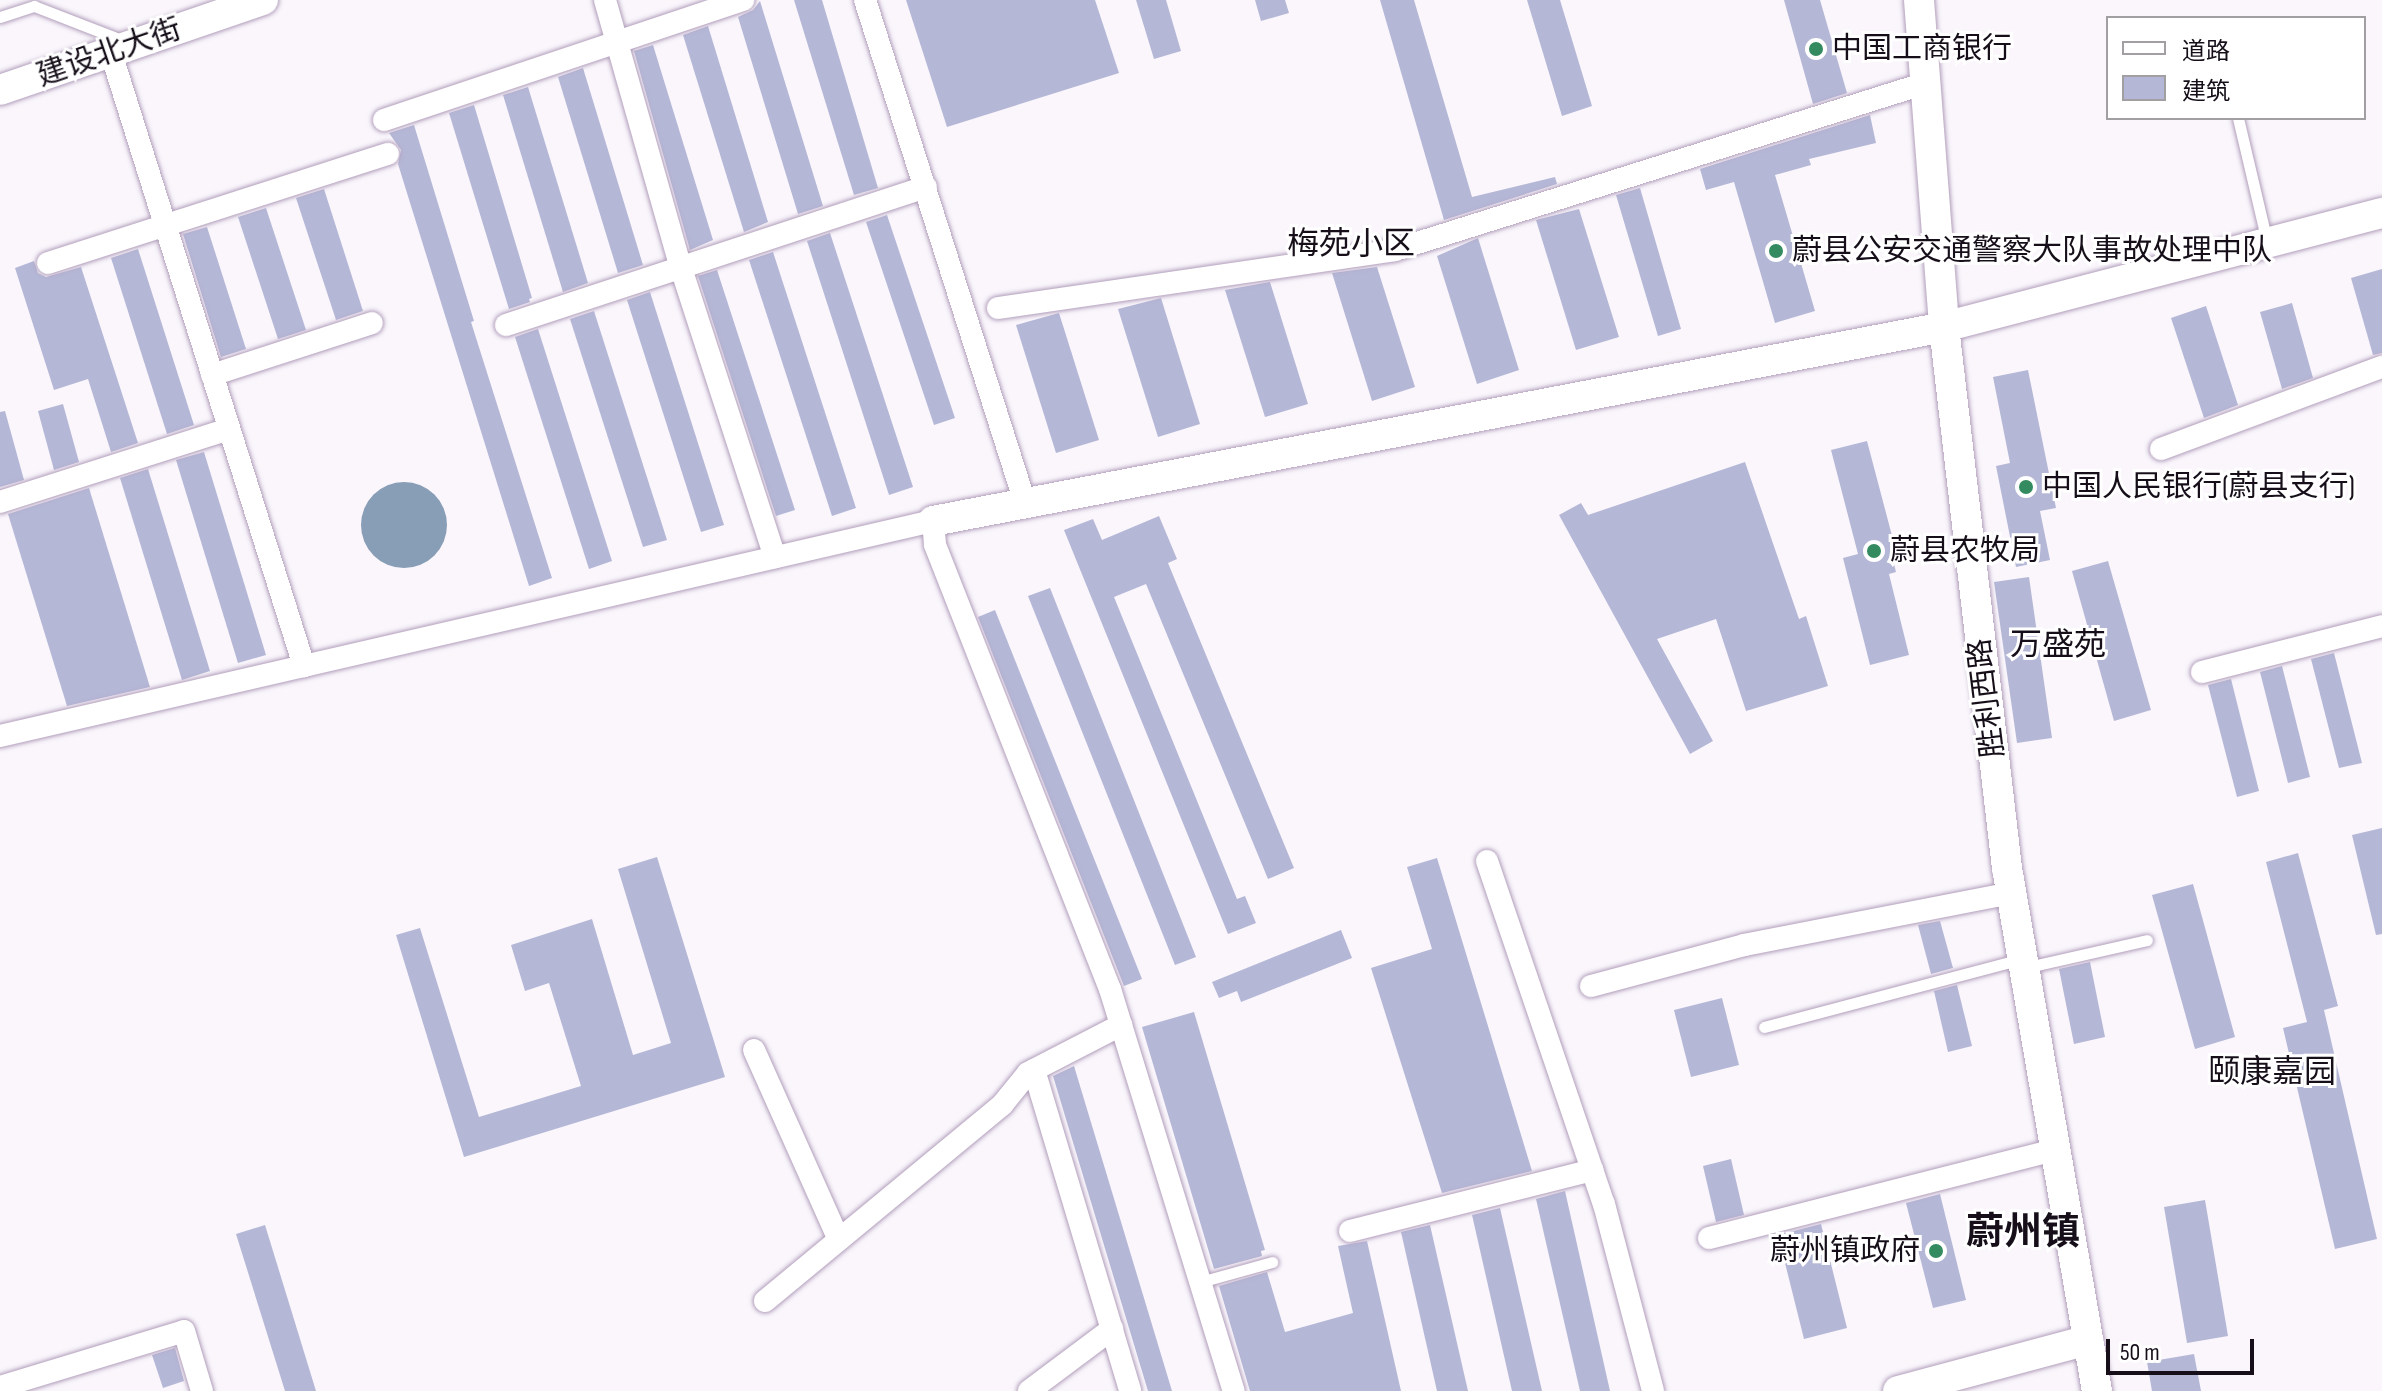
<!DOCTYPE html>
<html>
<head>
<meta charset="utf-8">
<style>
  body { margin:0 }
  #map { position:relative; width:2382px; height:1391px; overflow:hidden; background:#faf6fc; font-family:"Sofia Sans Condensed","Noto Sans SC",sans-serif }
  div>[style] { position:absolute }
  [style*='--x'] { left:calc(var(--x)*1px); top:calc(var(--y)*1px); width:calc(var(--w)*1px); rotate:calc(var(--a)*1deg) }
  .water>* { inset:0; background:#889db6 }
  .round { border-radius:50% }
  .building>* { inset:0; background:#b5b7d7 }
  .roads { filter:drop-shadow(0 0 2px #b19ebb) drop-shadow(0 0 2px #b19ebb) }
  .lane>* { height:11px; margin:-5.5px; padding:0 5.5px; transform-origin:5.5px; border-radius:5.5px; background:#fff }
  .street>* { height:22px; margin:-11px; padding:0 11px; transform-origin:11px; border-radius:11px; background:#fff }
  .secondary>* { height:30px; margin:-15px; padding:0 15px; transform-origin:15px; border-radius:15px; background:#fff }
  .dots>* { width:22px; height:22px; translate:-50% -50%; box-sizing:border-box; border:4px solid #fff; border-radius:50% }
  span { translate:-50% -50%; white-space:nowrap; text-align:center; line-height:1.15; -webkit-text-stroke:6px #fff; paint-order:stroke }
  .poi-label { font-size:30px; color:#160f1a }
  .left { translate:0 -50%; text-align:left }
  .right { translate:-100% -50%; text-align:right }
  .street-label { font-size:30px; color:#160f1a }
  .neighbourhood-label { font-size:32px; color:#160f1a }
  .district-label { font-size:38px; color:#160f1a; font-weight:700 }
  .legend { position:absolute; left:2106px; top:16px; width:260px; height:104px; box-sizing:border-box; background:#fff; border:2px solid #a29fa3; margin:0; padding:10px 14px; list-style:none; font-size:24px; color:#160f1a }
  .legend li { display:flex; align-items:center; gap:16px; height:40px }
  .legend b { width:40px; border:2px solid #a29fa3 }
  .scale { position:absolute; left:2106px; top:1339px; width:148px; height:36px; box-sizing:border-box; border:4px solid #160f1a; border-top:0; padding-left:10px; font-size:24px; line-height:28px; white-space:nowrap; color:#160f1a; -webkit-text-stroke:6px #fff; paint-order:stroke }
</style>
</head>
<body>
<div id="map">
  <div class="water">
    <div class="round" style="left:361px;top:482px;width:86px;height:86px"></div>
  </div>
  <div class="building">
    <div style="clip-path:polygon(794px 0,822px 0,878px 188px,854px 195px)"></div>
    <div style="clip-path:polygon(906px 0,1095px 0,1119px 73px,947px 127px)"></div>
    <div style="clip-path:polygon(1136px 0,1166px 0,1181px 51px,1154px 59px)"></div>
    <div style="clip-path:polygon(1255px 0,1285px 0,1289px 13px,1261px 21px)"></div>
    <div style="clip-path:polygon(1380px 0,1414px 0,1472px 197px,1555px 177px,1557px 184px,1444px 220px)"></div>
    <div style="clip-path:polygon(1527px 0,1560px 0,1592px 106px,1562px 116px)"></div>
    <div style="clip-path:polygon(1784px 0,1820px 0,1847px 93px,1813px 104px)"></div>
    <div style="clip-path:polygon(760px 1px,823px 206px,798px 214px,738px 17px,753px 10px)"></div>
    <div style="clip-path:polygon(708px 26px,768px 222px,744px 232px,683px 35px)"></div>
    <div style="clip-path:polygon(653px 45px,713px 240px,690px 250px,634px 51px)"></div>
    <div style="clip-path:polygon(583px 68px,643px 265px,618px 273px,558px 77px)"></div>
    <div style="clip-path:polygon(528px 87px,588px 283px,563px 292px,503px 95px)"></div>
    <div style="clip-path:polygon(474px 105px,532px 298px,529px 299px,530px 302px,509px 309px,449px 113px)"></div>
    <div style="clip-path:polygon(1870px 115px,1876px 143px,1809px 159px,1811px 165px,1775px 175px,1815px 311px,1775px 323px,1734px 182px,1706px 190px,1700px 169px)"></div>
    <div style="clip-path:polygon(414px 125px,474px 321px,471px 322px,552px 578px,529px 586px,398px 164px,401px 150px,389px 133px)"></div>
    <div style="clip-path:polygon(1640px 188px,1681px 329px,1658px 336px,1616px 195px)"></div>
    <div style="clip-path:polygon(324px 189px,363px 311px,336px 320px,296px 198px)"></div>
    <div style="clip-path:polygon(266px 208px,306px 330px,278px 339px,238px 217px)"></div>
    <div style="clip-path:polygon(1579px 209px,1619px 337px,1576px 350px,1536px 220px)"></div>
    <div style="clip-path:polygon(887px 215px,955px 418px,934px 425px,866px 222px)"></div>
    <div style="clip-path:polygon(207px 227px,246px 349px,221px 357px,183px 234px)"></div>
    <div style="clip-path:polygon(830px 233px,913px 487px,889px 495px,807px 241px)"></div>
    <div style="clip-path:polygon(1478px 238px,1519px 370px,1477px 384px,1437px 256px)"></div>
    <div style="clip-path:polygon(138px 249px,194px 425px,167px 434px,111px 258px)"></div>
    <div style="clip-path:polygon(773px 252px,856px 508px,832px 516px,749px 260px)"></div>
    <div style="clip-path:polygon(34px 261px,38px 273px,46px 277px,81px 267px,138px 443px,111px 452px,88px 379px,54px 390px,15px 268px)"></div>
    <div style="clip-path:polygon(1377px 267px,1415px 387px,1372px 401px,1332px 273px)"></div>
    <div style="clip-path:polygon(2382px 269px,2382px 353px,2373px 355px,2351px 278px)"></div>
    <div style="clip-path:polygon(717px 270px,795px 510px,776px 516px,698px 276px)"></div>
    <div style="clip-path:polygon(1270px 282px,1308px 404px,1265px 417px,1225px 290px)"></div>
    <div style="clip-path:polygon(650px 292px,724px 525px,701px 532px,627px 300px)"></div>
    <div style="clip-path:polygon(1161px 298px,1200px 424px,1158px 437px,1118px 309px)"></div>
    <div style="clip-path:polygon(2292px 303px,2313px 378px,2282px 389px,2260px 312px)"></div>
    <div style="clip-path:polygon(2206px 306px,2238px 405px,2204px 418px,2171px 318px)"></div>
    <div style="clip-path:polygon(594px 311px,667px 540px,643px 547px,570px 319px)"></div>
    <div style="clip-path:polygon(1059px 313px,1099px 440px,1056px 453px,1016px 325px)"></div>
    <div style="clip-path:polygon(538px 329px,612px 561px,589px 569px,515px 337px)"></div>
    <div style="clip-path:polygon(2028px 370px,2056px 508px,2040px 511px,2050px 560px,2016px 567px,1996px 466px,2010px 463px,1993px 377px)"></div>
    <div style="clip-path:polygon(63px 404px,79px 462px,54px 470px,38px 411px)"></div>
    <div style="clip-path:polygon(5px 411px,24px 480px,0 487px,0 412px)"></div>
    <div style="clip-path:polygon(1867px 441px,1895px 547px,1890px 548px,1896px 572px,1889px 574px,1909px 655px,1870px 665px,1843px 558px,1858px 554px,1831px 450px)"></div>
    <div style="clip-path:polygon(204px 452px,266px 655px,238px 663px,176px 460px)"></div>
    <div style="clip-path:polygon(1745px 462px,1799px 619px,1806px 616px,1828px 686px,1746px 711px,1716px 619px,1657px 639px,1713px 741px,1690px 754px,1559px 515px,1581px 503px,1588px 515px)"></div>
    <div style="clip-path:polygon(148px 469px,210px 671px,182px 680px,120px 478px)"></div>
    <div style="clip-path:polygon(89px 488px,150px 687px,67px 706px,8px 514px)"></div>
    <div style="clip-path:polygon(1159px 516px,1177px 559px,1168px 563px,1294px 868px,1268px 879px,1146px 584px,1114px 597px,1237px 899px,1245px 896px,1256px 923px,1228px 934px,1064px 530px,1093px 519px,1102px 540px)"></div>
    <div style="clip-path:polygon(2108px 561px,2151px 710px,2114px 721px,2072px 571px)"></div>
    <div style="clip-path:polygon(2029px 577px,2052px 738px,2017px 743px,1994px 582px)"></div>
    <div style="clip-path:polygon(1050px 588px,1196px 957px,1175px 965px,1028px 596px)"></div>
    <div style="clip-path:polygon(995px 610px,1142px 979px,1124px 986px,978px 617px)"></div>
    <div style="clip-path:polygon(2334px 653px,2362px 763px,2339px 768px,2311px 659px)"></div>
    <div style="clip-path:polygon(2282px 666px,2310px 777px,2288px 783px,2260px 672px)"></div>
    <div style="clip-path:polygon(2231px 679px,2259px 791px,2237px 797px,2208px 685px)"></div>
    <div style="clip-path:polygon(2382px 828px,2382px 934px,2376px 935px,2352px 835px)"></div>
    <div style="clip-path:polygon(2298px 853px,2338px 1006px,2324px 1010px,2377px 1239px,2335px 1249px,2283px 1028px,2307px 1022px,2266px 862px)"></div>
    <div style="clip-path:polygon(657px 857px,725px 1077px,464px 1157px,396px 935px,420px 928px,479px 1117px,581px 1086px,549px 983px,525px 991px,511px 945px,592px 919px,633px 1055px,671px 1043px,618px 869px)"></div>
    <div style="clip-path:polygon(1437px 858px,1532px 1171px,1442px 1193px,1371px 968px,1432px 949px,1407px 867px)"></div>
    <div style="clip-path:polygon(2193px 884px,2235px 1037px,2195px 1049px,2152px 895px)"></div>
    <div style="clip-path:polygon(1940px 921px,1953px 968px,1931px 974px,1918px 925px)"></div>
    <div style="clip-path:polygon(1341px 930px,1352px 958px,1241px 1002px,1237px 991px,1219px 998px,1212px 982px)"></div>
    <div style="clip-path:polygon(2090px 962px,2105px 1037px,2074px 1044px,2059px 969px)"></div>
    <div style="clip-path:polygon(1957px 985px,1972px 1046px,1948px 1052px,1934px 991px)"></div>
    <div style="clip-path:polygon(1722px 998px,1739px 1065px,1691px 1077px,1674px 1010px)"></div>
    <div style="clip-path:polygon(1194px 1012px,1265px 1250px,1261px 1251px,1262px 1256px,1214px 1269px,1142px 1027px)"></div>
    <div style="clip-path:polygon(1074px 1066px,1172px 1391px,1148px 1391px,1053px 1076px)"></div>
    <div style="clip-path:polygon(1731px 1159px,1744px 1215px,1716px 1222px,1703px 1166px)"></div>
    <div style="clip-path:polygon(1565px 1191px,1610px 1391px,1580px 1391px,1536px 1199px)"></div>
    <div style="clip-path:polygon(1940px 1194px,1966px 1300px,1933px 1308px,1906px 1203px)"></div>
    <div style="clip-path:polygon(2205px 1200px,2228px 1336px,2187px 1343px,2164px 1207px)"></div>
    <div style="clip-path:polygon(1500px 1208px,1542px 1391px,1512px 1391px,1472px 1215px)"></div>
    <div style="clip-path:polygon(1821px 1224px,1847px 1328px,1804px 1339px,1778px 1235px)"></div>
    <div style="clip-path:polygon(265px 1225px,316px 1391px,285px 1391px,236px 1234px)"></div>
    <div style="clip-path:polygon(1430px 1225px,1468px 1391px,1437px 1391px,1401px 1232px)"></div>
    <div style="clip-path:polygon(1367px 1241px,1401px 1391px,1250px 1391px,1219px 1286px,1267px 1272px,1285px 1332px,1353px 1313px,1338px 1246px)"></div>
    <div style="clip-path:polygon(175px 1348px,184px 1381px,163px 1388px,152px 1355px)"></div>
    <div style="clip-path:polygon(2194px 1354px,2201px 1391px,2152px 1391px,2147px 1362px)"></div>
  </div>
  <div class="roads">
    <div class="lane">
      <div style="--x:0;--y:17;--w:36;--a:-18"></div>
      <div style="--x:34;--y:6;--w:97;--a:21.3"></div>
      <div style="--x:2238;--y:118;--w:127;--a:76.8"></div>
      <div style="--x:2024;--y:968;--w:126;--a:-12.8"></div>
      <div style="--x:1764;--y:1027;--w:267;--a:-14.8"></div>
      <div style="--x:1200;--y:1282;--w:75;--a:-15.5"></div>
    </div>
    <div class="street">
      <div style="--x:605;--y:0;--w:279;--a:74.2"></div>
      <div style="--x:681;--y:268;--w:304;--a:72"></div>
      <div style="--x:865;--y:0;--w:528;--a:72.35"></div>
      <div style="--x:111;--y:53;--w:643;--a:72.52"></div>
      <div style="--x:384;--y:120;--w:379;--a:-18.5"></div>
      <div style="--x:48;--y:263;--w:357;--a:-17.8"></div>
      <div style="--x:998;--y:308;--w:401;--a:-8.3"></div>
      <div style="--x:1395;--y:250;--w:557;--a:-17.46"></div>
      <div style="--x:506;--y:325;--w:442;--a:-18.2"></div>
      <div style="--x:212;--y:375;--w:168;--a:-18"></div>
      <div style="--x:2161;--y:449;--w:236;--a:-20.4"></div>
      <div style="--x:0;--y:502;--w:240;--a:-17.7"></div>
      <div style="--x:2202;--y:672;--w:186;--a:-14.3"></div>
      <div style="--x:0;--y:736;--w:957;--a:-12.98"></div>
      <div style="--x:933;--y:521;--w:24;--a:85"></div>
      <div style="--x:935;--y:545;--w:477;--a:68.5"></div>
      <div style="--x:1110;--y:989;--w:421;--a:72.9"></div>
      <div style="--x:1487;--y:861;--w:362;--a:71.2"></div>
      <div style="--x:1604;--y:1204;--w:193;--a:75.3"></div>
      <div style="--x:1591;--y:986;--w:158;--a:-15"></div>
      <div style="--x:1744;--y:945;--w:272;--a:-11"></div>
      <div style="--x:754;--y:1050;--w:208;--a:65.9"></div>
      <div style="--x:1034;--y:1070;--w:335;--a:73.3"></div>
      <div style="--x:1350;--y:1231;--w:250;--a:-14.1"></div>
      <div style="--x:1709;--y:1238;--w:357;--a:-14.3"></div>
      <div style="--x:765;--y:1301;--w:308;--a:-39.6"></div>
      <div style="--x:1002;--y:1105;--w:41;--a:-50.9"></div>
      <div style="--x:1028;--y:1073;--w:105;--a:-27.3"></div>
      <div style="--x:0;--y:1387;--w:192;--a:-16.9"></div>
      <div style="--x:184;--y:1331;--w:63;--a:73.3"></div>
      <div style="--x:1029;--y:1391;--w:104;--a:-36.8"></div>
    </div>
    <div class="secondary">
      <div style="--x:1919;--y:0;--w:328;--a:85.6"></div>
      <div style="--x:1944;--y:327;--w:545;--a:83.36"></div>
      <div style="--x:2007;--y:868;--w:531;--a:80.24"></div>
      <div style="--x:0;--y:90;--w:278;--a:-18.9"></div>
      <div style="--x:933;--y:521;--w:1029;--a:-10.86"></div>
      <div style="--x:1944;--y:327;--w:453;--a:-14.6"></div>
      <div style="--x:1898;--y:1391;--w:197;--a:-15"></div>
    </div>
  </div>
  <div class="dots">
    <div style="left:1816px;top:49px;background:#348b5f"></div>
    <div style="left:1776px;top:251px;background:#348b5f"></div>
    <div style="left:2026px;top:487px;background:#348b5f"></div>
    <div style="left:1874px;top:551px;background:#348b5f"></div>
    <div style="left:1936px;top:1251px;background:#348b5f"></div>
  </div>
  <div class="poi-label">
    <span class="left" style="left:1832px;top:49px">中国工商银行</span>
    <span class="left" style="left:1792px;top:251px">蔚县公安交通警察大队事故处理中队</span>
    <span class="left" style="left:2042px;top:487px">中国人民银行(蔚县支行)</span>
    <span class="left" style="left:1890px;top:551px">蔚县农牧局</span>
    <span class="right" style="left:1920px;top:1251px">蔚州镇政府</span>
  </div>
  <div class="street-label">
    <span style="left:109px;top:53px;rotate:-19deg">建设北大街</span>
    <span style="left:1987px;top:698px;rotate:-97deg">胜利西路</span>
  </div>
  <div class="neighbourhood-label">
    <span style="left:1351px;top:245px">梅苑小区</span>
    <span style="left:2058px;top:646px">万盛苑</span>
    <span style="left:2272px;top:1073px">颐康嘉园</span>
  </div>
  <div class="district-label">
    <span style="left:2023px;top:1233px">蔚州镇</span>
  </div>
  <ul class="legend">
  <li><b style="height:10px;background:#fff"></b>道路</li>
  <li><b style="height:22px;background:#b5b7d7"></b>建筑</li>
  </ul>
  <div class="scale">50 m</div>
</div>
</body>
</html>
